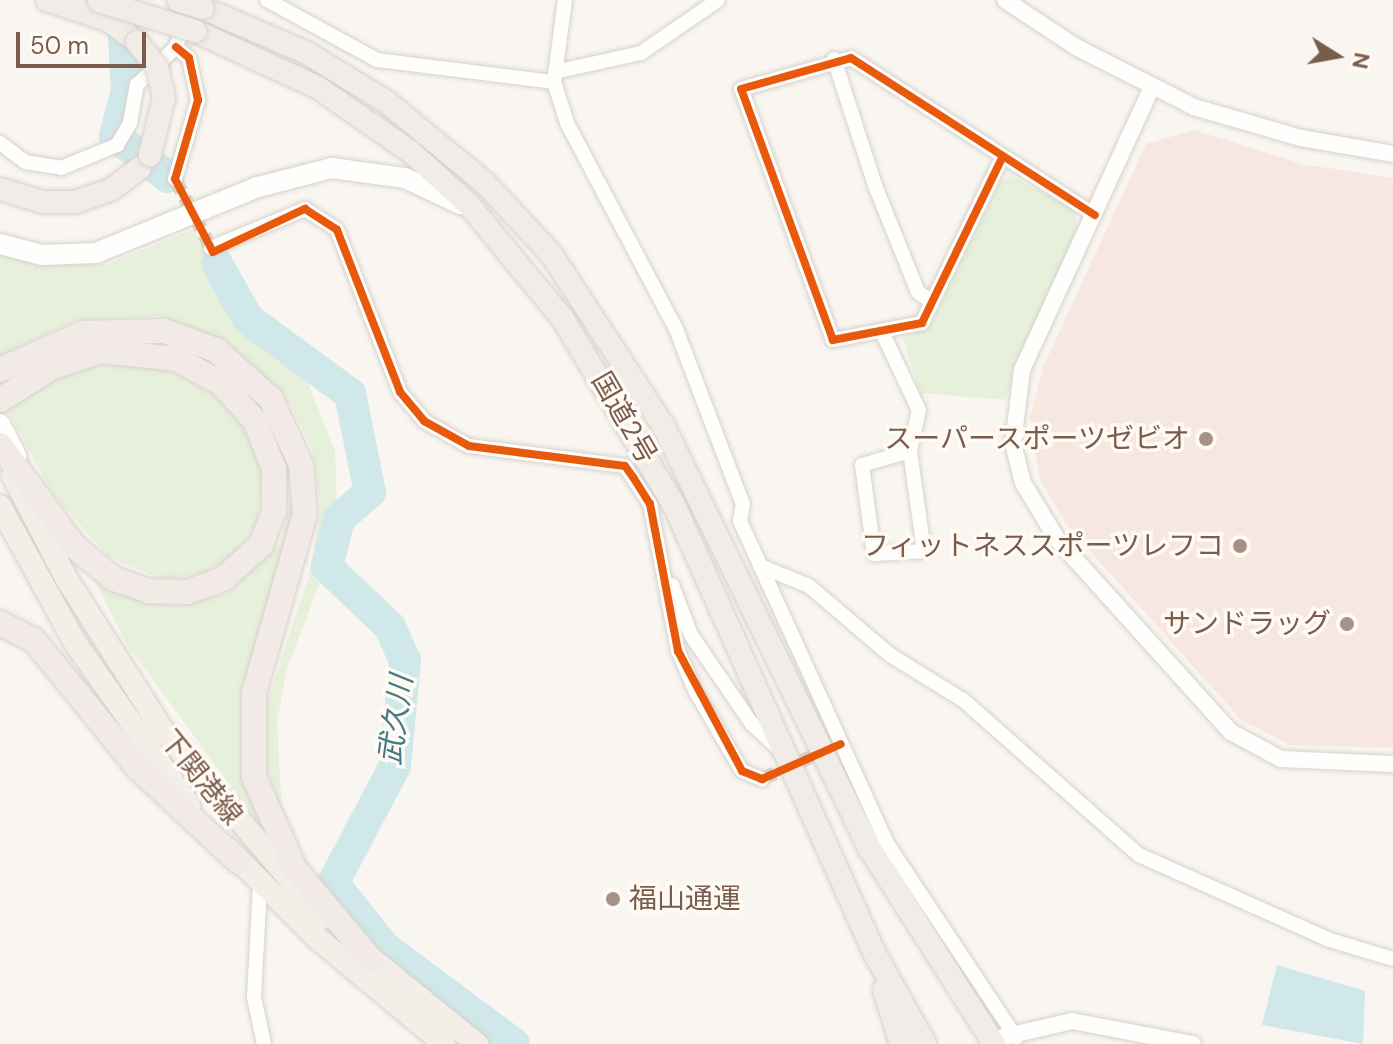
<!DOCTYPE html>
<html>
<head>
<meta charset="utf-8">
<style>
  body { margin:0 }
  #map { position:relative; width:1393px; height:1044px; overflow:hidden; background:#f9f5f0; font-family:"DM Sans","Noto Sans JP",sans-serif }
  div>[style] { position:absolute }
  [style*='--x'] { left:calc(var(--x)*1px); top:calc(var(--y)*1px); width:calc(var(--w)*1px); rotate:calc(var(--a)*1deg) }
  .commercial>* { inset:0; background:#f6e8e1 }
  .green>* { inset:0; background:#e7f0db }
  .water>* { inset:0; background:#d0e8ea }
  .river>* { height:32px; margin:-16px; padding:0 16px; transform-origin:16px; border-radius:16px; background:#d0e8ea }
  .minor-tunnel>* { height:14px; margin-top:-7px; transform-origin:0; background:repeating-linear-gradient(90deg,#d9cfc7 0 14px,transparent 0 21px) }
  .roads { filter:drop-shadow(0 0 2px #d7d1cb) drop-shadow(0 0 2px #d7d1cb) }
  .minor>* { height:14px; margin:-7px; padding:0 7px; transform-origin:7px; border-radius:7px; background:#fefefd }
  .tertiary>* { height:16px; margin:-8px; padding:0 8px; transform-origin:8px; border-radius:8px; background:#fefefd }
  .secondary>* { height:20px; margin:-10px; padding:0 10px; transform-origin:10px; border-radius:10px; background:#fefefd }
  .primary>* { height:22px; margin:-11px; padding:0 11px; transform-origin:11px; border-radius:11px; background:#f3eee8 }
  .trunk>* { height:22px; margin:-11px; padding:0 11px; transform-origin:11px; border-radius:11px; background:#f2ece8 }
  .motorway>* { height:24px; margin:-12px; padding:0 12px; transform-origin:12px; border-radius:12px; background:#f2eae7 }
  .bridges { filter:drop-shadow(0 0 2px #dad1cc) drop-shadow(0 0 2px #dad1cc) }
  .trunk-bridge>* { height:22px; margin:-11px; padding:0 11px; transform-origin:11px; border-radius:11px; background:#f2ece8 }
  .cycleway>* { height:8px; margin:-4px; padding:0 4px; transform-origin:4px; border-radius:4px; background:#e8590c }
  .dots>* { width:22px; height:22px; translate:-50% -50%; box-sizing:border-box; border:4px solid #fffaf3; border-radius:50% }
  span { translate:-50% -50%; white-space:nowrap; text-align:center; line-height:1.15; -webkit-text-stroke:7px #fffaf3; paint-order:stroke }
  .street-label { font-size:28px; color:#7a5c4d }
  .poi-label { font-size:28px; color:#7a5c4d }
  .right { translate:-100% -50%; text-align:right }
  .left { translate:0 -50%; text-align:left }
  .water-label { font-size:30px; color:#437c86; font-style:italic }
  .north { position:absolute; left:1297px; top:16px; width:80px; height:80px; -webkit-text-stroke:6px #fffaf3; paint-order:stroke; rotate:101deg; font-size:22px; font-weight:700; line-height:32px; text-align:center; color:#7a5c4d }
  .north::after { content:''; display:block; margin:auto; width:28px; height:36px; background:#7a5c4d; clip-path:polygon(50% 0,100% 100%,50% 72%,0 100%) }
  .scale { position:absolute; left:16px; top:32px; width:130px; height:36px; box-sizing:border-box; border:4px solid #7a5c4d; border-top:0; padding-left:10px; font-size:24px; line-height:28px; white-space:nowrap; color:#7a5c4d; -webkit-text-stroke:6px #fffaf3; paint-order:stroke }
</style>
</head>
<body>
<div id="map">
  <div class="commercial">
    <div style="clip-path:polygon(1194px 130px,1302px 164px,1393px 178px,1393px 748px,1290px 745px,1241px 720px,1067px 525px,1040px 480px,1030px 417px,1043px 367px,1146px 144px)"></div>
  </div>
  <div class="green">
    <div style="clip-path:polygon(1012px 176px,1075px 210px,1077px 227px,1005px 400px,920px 393px,903px 339px,930px 326px,1001px 181px)"></div>
    <div style="clip-path:polygon(194px 229px,236px 311px,287px 351px,307px 380px,335px 451px,337px 508px,345px 518px,287px 668px,277px 722px,282px 814px,265px 763px,262px 718px,308px 578px,321px 510px,312px 449px,290px 403px,226px 341px,160px 316px,75px 320px,0 356px,0 254px,50px 265px,107px 264px)"></div>
    <div style="clip-path:polygon(122px 363px,163px 369px,209px 389px,248px 432px,262px 471px,257px 525px,230px 559px,200px 575px,164px 580px,109px 557px,52px 493px,7px 409px,38px 384px,89px 365px)"></div>
    <div style="clip-path:polygon(289px 455px,295px 519px,241px 727px,259px 824px,127px 645px,94px 579px,174px 606px,229px 593px,281px 541px,291px 499px)"></div>
  </div>
  <div class="water">
    <div style="clip-path:polygon(1277px 965px,1365px 991px,1363px 1044px,1262px 1025px)"></div>
  </div>
  <div class="river">
    <div style="--x:122;--y:5;--w:85;--a:86.6"></div>
    <div style="--x:127;--y:90;--w:48;--a:104.6"></div>
    <div style="--x:115;--y:136;--w:67;--a:37.7"></div>
    <div style="--x:217;--y:264;--w:63;--a:60.6"></div>
    <div style="--x:248;--y:319;--w:127;--a:36.3"></div>
    <div style="--x:350;--y:394;--w:100;--a:78.5"></div>
    <div style="--x:370;--y:492;--w:41;--a:138.9"></div>
    <div style="--x:339;--y:519;--w:49;--a:104"></div>
    <div style="--x:327;--y:567;--w:87;--a:43.6"></div>
    <div style="--x:390;--y:627;--w:36;--a:66"></div>
    <div style="--x:405;--y:660;--w:106;--a:95.4"></div>
    <div style="--x:395;--y:766;--w:132;--a:117.9"></div>
    <div style="--x:333;--y:883;--w:82;--a:51.4"></div>
    <div style="--x:384;--y:947;--w:162;--a:36.7"></div>
  </div>
  <div class="minor-tunnel">
    <div style="--x:175;--y:179;--w:78;--a:62.4"></div>
    <div style="--x:762;--y:779;--w:78;--a:-24.3"></div>
  </div>
  <div class="roads">
    <div class="minor">
      <div style="--x:267;--y:0;--w:125;--a:28.6"></div>
      <div style="--x:377;--y:60;--w:178;--a:7.1"></div>
      <div style="--x:565;--y:0;--w:83;--a:97.6"></div>
      <div style="--x:554;--y:82;--w:43;--a:72.4"></div>
      <div style="--x:567;--y:123;--w:233;--a:62.1"></div>
      <div style="--x:676;--y:329;--w:187;--a:69.1"></div>
      <div style="--x:743;--y:504;--w:17;--a:100"></div>
      <div style="--x:740;--y:521;--w:353;--a:65.5"></div>
      <div style="--x:886;--y:842;--w:235;--a:56.4"></div>
      <div style="--x:834;--y:59;--w:136;--a:72"></div>
      <div style="--x:876;--y:188;--w:112;--a:68"></div>
      <div style="--x:918;--y:292;--w:17;--a:36"></div>
      <div style="--x:559;--y:71;--w:84;--a:-12.4"></div>
      <div style="--x:641;--y:53;--w:93;--a:-34.5"></div>
      <div style="--x:0;--y:143;--w:31;--a:37"></div>
      <div style="--x:25;--y:162;--w:36;--a:9"></div>
      <div style="--x:61;--y:168;--w:61;--a:-22.3"></div>
      <div style="--x:117;--y:145;--w:26;--a:-59"></div>
      <div style="--x:130;--y:123;--w:39;--a:-80"></div>
      <div style="--x:137;--y:85;--w:54;--a:-44.3"></div>
      <div style="--x:176;--y:47;--w:50;--a:-71.2"></div>
      <div style="--x:1001;--y:160;--w:181;--a:115.9"></div>
      <div style="--x:922;--y:323;--w:91;--a:169.2"></div>
      <div style="--x:833;--y:340;--w:267;--a:-110.1"></div>
      <div style="--x:741;--y:89;--w:114;--a:-15.7"></div>
      <div style="--x:851;--y:58;--w:290;--a:32.8"></div>
      <div style="--x:175;--y:179;--w:82;--a:-73.8"></div>
      <div style="--x:198;--y:100;--w:43;--a:-102.1"></div>
      <div style="--x:189;--y:58;--w:17;--a:-140"></div>
      <div style="--x:211;--y:248;--w:102;--a:-22.5"></div>
      <div style="--x:305;--y:209;--w:38;--a:33"></div>
      <div style="--x:337;--y:230;--w:174;--a:68.7"></div>
      <div style="--x:400;--y:392;--w:38;--a:50"></div>
      <div style="--x:424;--y:421;--w:51;--a:29.1"></div>
      <div style="--x:469;--y:446;--w:157;--a:7.3"></div>
      <div style="--x:625;--y:466;--w:45;--a:56.7"></div>
      <div style="--x:650;--y:504;--w:150;--a:79.2"></div>
      <div style="--x:678;--y:651;--w:45;--a:66.3"></div>
      <div style="--x:696;--y:692;--w:91;--a:59.8"></div>
      <div style="--x:742;--y:771;--w:22;--a:22"></div>
      <div style="--x:883;--y:334;--w:84;--a:64.7"></div>
      <div style="--x:919;--y:410;--w:42;--a:102.4"></div>
      <div style="--x:910;--y:451;--w:50;--a:163.7"></div>
      <div style="--x:862;--y:465;--w:90;--a:82.3"></div>
      <div style="--x:874;--y:554;--w:50;--a:-3.4"></div>
      <div style="--x:924;--y:551;--w:101;--a:-98"></div>
      <div style="--x:760;--y:566;--w:53;--a:22.2"></div>
      <div style="--x:809;--y:586;--w:106;--a:40.4"></div>
      <div style="--x:890;--y:655;--w:86;--a:31.7"></div>
      <div style="--x:963;--y:700;--w:235;--a:41.4"></div>
      <div style="--x:1139;--y:855;--w:209;--a:24"></div>
      <div style="--x:1330;--y:940;--w:66;--a:16.8"></div>
      <div style="--x:672;--y:585;--w:53;--a:69.2"></div>
      <div style="--x:691;--y:635;--w:108;--a:55.6"></div>
      <div style="--x:752;--y:724;--w:37;--a:43"></div>
      <div style="--x:260;--y:886;--w:111;--a:93.1"></div>
      <div style="--x:254;--y:997;--w:48;--a:78"></div>
    </div>
    <div class="tertiary">
      <div style="--x:1005;--y:0;--w:85;--a:33.5"></div>
      <div style="--x:1076;--y:47;--w:132;--a:27"></div>
      <div style="--x:1194;--y:107;--w:111;--a:16.2"></div>
      <div style="--x:1301;--y:138;--w:93;--a:9.9"></div>
      <div style="--x:1152;--y:87;--w:311;--a:114.7"></div>
      <div style="--x:1022;--y:370;--w:74;--a:97"></div>
      <div style="--x:1013;--y:443;--w:41;--a:76"></div>
      <div style="--x:1023;--y:483;--w:66;--a:58.7"></div>
      <div style="--x:1057;--y:539;--w:260;--a:48"></div>
      <div style="--x:1231;--y:732;--w:57;--a:28.4"></div>
      <div style="--x:1281;--y:759;--w:112;--a:2.6"></div>
      <div style="--x:990;--y:1040;--w:84;--a:-13"></div>
      <div style="--x:1072;--y:1021;--w:123;--a:10.8"></div>
    </div>
    <div class="secondary">
      <div style="--x:0;--y:244;--w:43;--a:14.7"></div>
      <div style="--x:42;--y:255;--w:54;--a:-2.1"></div>
      <div style="--x:96;--y:253;--w:175;--a:-22.2"></div>
      <div style="--x:258;--y:187;--w:76;--a:-14.4"></div>
      <div style="--x:332;--y:168;--w:74;--a:7.8"></div>
      <div style="--x:405;--y:178;--w:61;--a:25.3"></div>
      <div style="--x:0;--y:424;--w:36;--a:63"></div>
    </div>
    <div class="primary">
      <div style="--x:13;--y:476;--w:115;--a:62.5"></div>
      <div style="--x:66;--y:578;--w:179;--a:57.6"></div>
      <div style="--x:162;--y:729;--w:248;--a:49.6"></div>
      <div style="--x:0;--y:506;--w:158;--a:61.2"></div>
      <div style="--x:76;--y:644;--w:197;--a:54.9"></div>
      <div style="--x:228;--y:849;--w:126;--a:45"></div>
      <div style="--x:317;--y:938;--w:165;--a:39.8"></div>
      <div style="--x:358;--y:948;--w:153;--a:38.9"></div>
    </div>
    <div class="trunk">
      <div style="--x:47;--y:0;--w:64;--a:18.2"></div>
      <div style="--x:108;--y:20;--w:36;--a:37"></div>
      <div style="--x:203;--y:8;--w:113;--a:23.4"></div>
      <div style="--x:307;--y:53;--w:94;--a:31.5"></div>
      <div style="--x:387;--y:102;--w:127;--a:39.6"></div>
      <div style="--x:485;--y:183;--w:97;--a:47.1"></div>
      <div style="--x:551;--y:254;--w:204;--a:56.8"></div>
      <div style="--x:663;--y:425;--w:472;--a:64"></div>
      <div style="--x:870;--y:849;--w:231;--a:57.5"></div>
      <div style="--x:195;--y:31;--w:134;--a:24.7"></div>
      <div style="--x:317;--y:87;--w:114;--a:34.7"></div>
      <div style="--x:411;--y:152;--w:79;--a:42.4"></div>
      <div style="--x:469;--y:205;--w:148;--a:50.5"></div>
      <div style="--x:563;--y:319;--w:217;--a:59.2"></div>
      <div style="--x:674;--y:505;--w:492;--a:65.9"></div>
      <div style="--x:875;--y:954;--w:103;--a:60.9"></div>
      <div style="--x:0;--y:189;--w:45;--a:16.8"></div>
      <div style="--x:43;--y:202;--w:32;--a:0"></div>
      <div style="--x:75;--y:202;--w:39;--a:-19"></div>
      <div style="--x:112;--y:189;--w:35;--a:-37"></div>
      <div style="--x:884;--y:990;--w:57;--a:72.5"></div>
    </div>
    <div class="motorway">
      <div style="--x:0;--y:370;--w:91;--a:-24"></div>
      <div style="--x:83;--y:333;--w:81;--a:-1.4"></div>
      <div style="--x:164;--y:331;--w:55;--a:20.1"></div>
      <div style="--x:216;--y:350;--w:74;--a:41.7"></div>
      <div style="--x:271;--y:399;--w:72;--a:65.6"></div>
      <div style="--x:301;--y:465;--w:49;--a:85.3"></div>
      <div style="--x:305;--y:514;--w:186;--a:105.9"></div>
      <div style="--x:254;--y:693;--w:84;--a:90"></div>
      <div style="--x:254;--y:777;--w:101;--a:66"></div>
      <div style="--x:295;--y:869;--w:120;--a:50.1"></div>
      <div style="--x:0;--y:400;--w:60;--a:-32.1"></div>
      <div style="--x:51;--y:368;--w:52;--a:-19.1"></div>
      <div style="--x:100;--y:351;--w:77;--a:5.9"></div>
      <div style="--x:177;--y:359;--w:51;--a:29.1"></div>
      <div style="--x:222;--y:384;--w:50;--a:48.3"></div>
      <div style="--x:255;--y:421;--w:52;--a:68.4"></div>
      <div style="--x:274;--y:469;--w:42;--a:90"></div>
      <div style="--x:274;--y:511;--w:36;--a:111"></div>
      <div style="--x:261;--y:545;--w:51;--a:138.2"></div>
      <div style="--x:223;--y:579;--w:37;--a:160"></div>
      <div style="--x:188;--y:592;--w:39;--a:-179"></div>
      <div style="--x:149;--y:591;--w:37;--a:-161"></div>
      <div style="--x:114;--y:579;--w:52;--a:-140.5"></div>
      <div style="--x:74;--y:546;--w:125;--a:-126.2"></div>
      <div style="--x:0;--y:623;--w:38;--a:27"></div>
      <div style="--x:34;--y:640;--w:166;--a:50.9"></div>
      <div style="--x:139;--y:769;--w:137;--a:42.9"></div>
    </div>
  </div>
  <div class="bridges">
    <div class="trunk-bridge">
      <div style="--x:178;--y:0;--w:26;--a:18"></div>
      <div style="--x:99;--y:1;--w:101;--a:17.4"></div>
      <div style="--x:137;--y:42;--w:33;--a:52"></div>
      <div style="--x:157;--y:68;--w:30;--a:76"></div>
      <div style="--x:164;--y:97;--w:60;--a:103.6"></div>
    </div>
  </div>
  <div class="cycleway">
    <div style="--x:176;--y:47;--w:17;--a:40"></div>
    <div style="--x:189;--y:58;--w:43;--a:77.9"></div>
    <div style="--x:198;--y:100;--w:82;--a:106.2"></div>
    <div style="--x:175;--y:179;--w:82;--a:62.5"></div>
    <div style="--x:213;--y:252;--w:102;--a:-25.1"></div>
    <div style="--x:305;--y:209;--w:38;--a:33"></div>
    <div style="--x:337;--y:230;--w:174;--a:68.7"></div>
    <div style="--x:400;--y:392;--w:38;--a:50"></div>
    <div style="--x:424;--y:421;--w:51;--a:29.1"></div>
    <div style="--x:469;--y:446;--w:157;--a:7.3"></div>
    <div style="--x:625;--y:466;--w:14;--a:54"></div>
    <div style="--x:633;--y:477;--w:32;--a:58"></div>
    <div style="--x:650;--y:504;--w:150;--a:79.2"></div>
    <div style="--x:678;--y:651;--w:136;--a:61.9"></div>
    <div style="--x:742;--y:771;--w:22;--a:22"></div>
    <div style="--x:762;--y:779;--w:86;--a:-23.9"></div>
    <div style="--x:1001;--y:160;--w:181;--a:115.9"></div>
    <div style="--x:922;--y:323;--w:91;--a:169.2"></div>
    <div style="--x:833;--y:340;--w:267;--a:-110.1"></div>
    <div style="--x:741;--y:89;--w:114;--a:-15.7"></div>
    <div style="--x:851;--y:58;--w:290;--a:32.8"></div>
  </div>
  <div class="dots">
    <div style="left:1206px;top:439px;background:#a69286"></div>
    <div style="left:1240px;top:546px;background:#a69286"></div>
    <div style="left:1347px;top:624px;background:#a69286"></div>
    <div style="left:613px;top:899px;background:#a69286"></div>
  </div>
  <div class="street-label">
    <span style="left:624px;top:418px;rotate:60deg">国道2号</span>
    <span style="left:201px;top:778px;rotate:51deg">下関港線</span>
  </div>
  <div class="poi-label">
    <span class="right" style="left:1190px;top:439px">スーパースポーツゼビオ</span>
    <span class="right" style="left:1224px;top:546px">フィットネススポーツレフコ</span>
    <span class="right" style="left:1331px;top:624px">サンドラッグ</span>
    <span class="left" style="left:629px;top:899px">福山通運</span>
  </div>
  <div class="water-label">
    <span style="left:396px;top:720px;rotate:-82deg">武久川</span>
  </div>
  <div class="north">N</div>
  <div class="scale">50 m</div>
</div>
</body>
</html>
